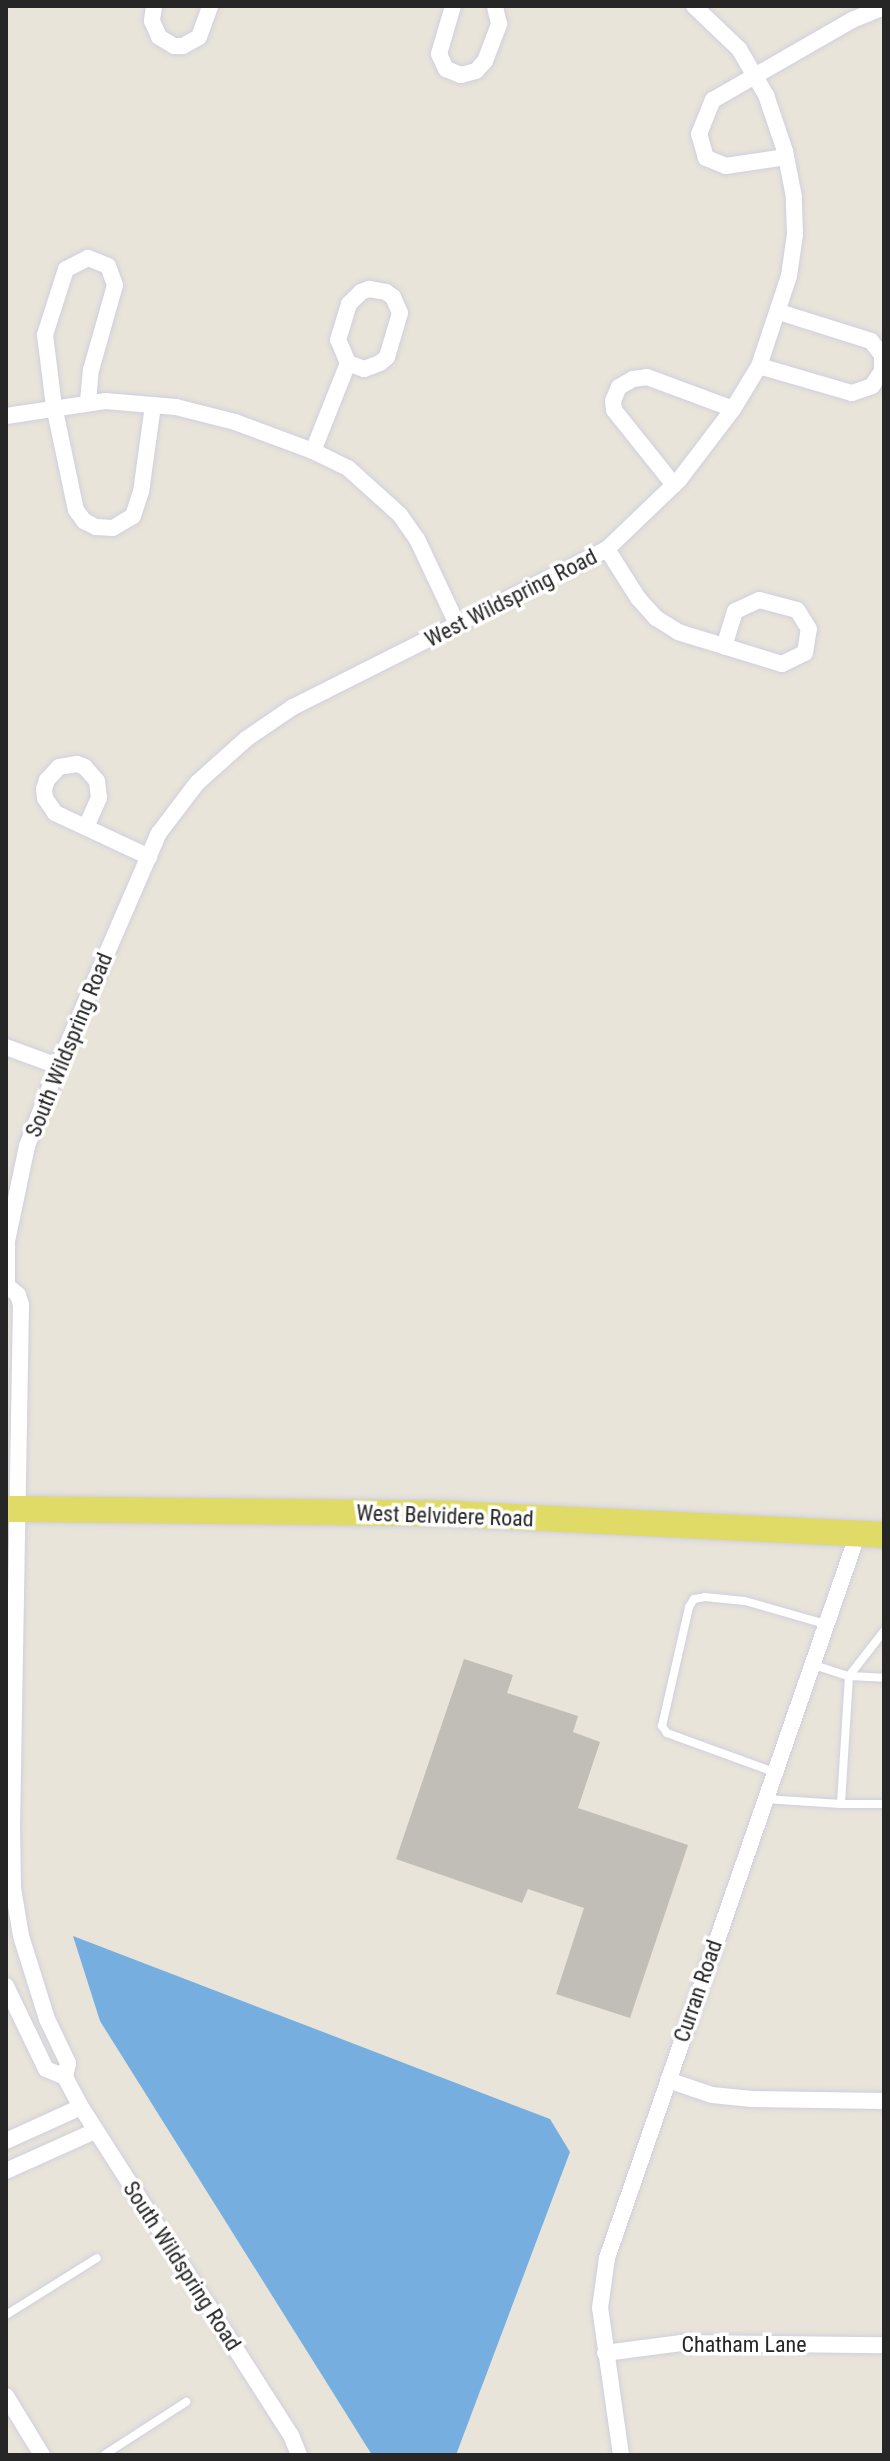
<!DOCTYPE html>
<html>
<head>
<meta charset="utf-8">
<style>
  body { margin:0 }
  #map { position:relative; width:890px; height:2461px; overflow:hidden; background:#e8e4d9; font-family:"Roboto Condensed",sans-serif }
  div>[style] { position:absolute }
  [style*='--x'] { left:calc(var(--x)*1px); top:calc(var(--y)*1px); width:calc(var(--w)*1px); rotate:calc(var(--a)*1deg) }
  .water>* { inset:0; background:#76afdf }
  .building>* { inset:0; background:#c0beb6 }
  .roads { filter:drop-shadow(0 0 2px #cfcfde) drop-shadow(0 0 2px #cfcfde) }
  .service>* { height:8px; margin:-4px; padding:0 4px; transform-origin:4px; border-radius:4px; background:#fff }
  .minor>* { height:16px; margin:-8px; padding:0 8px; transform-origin:8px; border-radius:8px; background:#fff }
  .primary>* { height:26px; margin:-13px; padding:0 13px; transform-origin:13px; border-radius:13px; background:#e0da66 }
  span { translate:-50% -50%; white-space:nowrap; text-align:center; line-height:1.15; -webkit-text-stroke:7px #fff; paint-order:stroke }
  .street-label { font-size:22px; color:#262626 }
  .frame { position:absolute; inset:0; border:8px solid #262626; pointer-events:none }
</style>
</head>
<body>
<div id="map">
  <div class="water">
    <div style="clip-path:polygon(73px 1936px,550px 2119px,570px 2152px,456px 2455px,372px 2455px,100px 2021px)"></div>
  </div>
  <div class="building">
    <div style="clip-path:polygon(464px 1659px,513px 1675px,507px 1693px,578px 1716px,573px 1732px,600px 1742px,578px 1808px,688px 1845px,630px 2018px,556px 1994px,584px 1908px,528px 1889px,522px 1903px,396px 1859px)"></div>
  </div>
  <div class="roads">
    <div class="service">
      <div style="--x:811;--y:1664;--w:40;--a:18"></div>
      <div style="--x:849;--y:1676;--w:128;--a:93.6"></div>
      <div style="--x:841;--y:1804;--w:43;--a:0"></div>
      <div style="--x:849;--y:1676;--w:57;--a:-52.1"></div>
      <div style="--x:849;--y:1676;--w:35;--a:3"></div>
      <div style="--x:774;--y:1772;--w:114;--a:-160"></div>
      <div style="--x:667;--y:1733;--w:9;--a:-126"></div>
      <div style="--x:662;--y:1726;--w:122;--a:-77.2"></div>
      <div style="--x:689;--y:1607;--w:9;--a:-58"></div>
      <div style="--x:694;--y:1599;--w:11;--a:-10"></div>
      <div style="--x:705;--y:1597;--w:40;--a:5.7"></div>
      <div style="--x:745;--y:1601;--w:83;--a:16"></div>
      <div style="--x:765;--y:1799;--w:76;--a:3.8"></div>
      <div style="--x:6;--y:2315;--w:107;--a:-32.1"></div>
      <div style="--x:104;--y:2455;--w:98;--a:-32.9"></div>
    </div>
    <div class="minor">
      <div style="--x:154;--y:6;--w:15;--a:98"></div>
      <div style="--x:152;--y:21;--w:17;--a:66"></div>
      <div style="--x:159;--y:37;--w:17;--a:31"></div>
      <div style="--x:174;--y:46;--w:9;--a:0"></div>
      <div style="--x:183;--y:46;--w:18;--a:-29"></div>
      <div style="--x:199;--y:37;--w:33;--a:-70"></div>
      <div style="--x:453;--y:6;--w:50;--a:106.3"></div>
      <div style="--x:439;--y:54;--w:17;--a:65"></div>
      <div style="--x:446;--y:69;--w:16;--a:22"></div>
      <div style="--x:461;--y:75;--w:16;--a:-15"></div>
      <div style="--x:476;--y:71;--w:13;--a:-48"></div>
      <div style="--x:485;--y:61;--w:40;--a:-69"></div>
      <div style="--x:499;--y:24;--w:18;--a:-103"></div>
      <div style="--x:786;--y:157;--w:61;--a:171.5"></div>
      <div style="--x:726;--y:166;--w:22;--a:-158"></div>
      <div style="--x:706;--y:158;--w:25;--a:-106"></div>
      <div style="--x:699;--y:134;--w:37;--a:-68"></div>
      <div style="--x:713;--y:100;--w:160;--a:-29.9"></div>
      <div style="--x:852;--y:20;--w:35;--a:-22"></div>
      <div style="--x:369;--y:289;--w:17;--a:10"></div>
      <div style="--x:386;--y:292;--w:9;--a:36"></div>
      <div style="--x:393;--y:297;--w:17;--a:66"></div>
      <div style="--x:400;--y:313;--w:46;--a:106.5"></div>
      <div style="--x:387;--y:357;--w:9;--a:139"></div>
      <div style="--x:380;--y:363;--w:17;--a:159"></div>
      <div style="--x:364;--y:369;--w:17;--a:-159"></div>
      <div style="--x:348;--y:363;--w:25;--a:-113"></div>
      <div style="--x:338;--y:340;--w:38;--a:-73"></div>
      <div style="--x:349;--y:304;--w:17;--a:-45"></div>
      <div style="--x:361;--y:292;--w:9;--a:-21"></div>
      <div style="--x:759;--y:366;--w:97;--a:16.2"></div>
      <div style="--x:852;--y:393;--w:21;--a:-19"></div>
      <div style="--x:872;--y:386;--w:18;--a:-56"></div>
      <div style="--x:882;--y:371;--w:16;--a:-90"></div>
      <div style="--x:882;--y:355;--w:18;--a:-128"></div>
      <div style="--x:871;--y:341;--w:96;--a:-162.5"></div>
      <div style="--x:88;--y:402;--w:32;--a:-85"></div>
      <div style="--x:91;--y:370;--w:88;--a:-74.2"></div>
      <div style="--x:115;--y:285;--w:20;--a:-110"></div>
      <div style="--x:108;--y:266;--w:22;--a:-158"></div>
      <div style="--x:88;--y:258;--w:25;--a:153"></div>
      <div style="--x:66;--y:269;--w:69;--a:107.7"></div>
      <div style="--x:45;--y:335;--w:72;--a:82.8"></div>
      <div style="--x:54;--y:406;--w:106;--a:78.1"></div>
      <div style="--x:76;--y:510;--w:14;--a:54"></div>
      <div style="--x:84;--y:521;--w:13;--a:27"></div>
      <div style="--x:96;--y:527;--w:17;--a:3"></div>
      <div style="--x:113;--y:528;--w:23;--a:-31"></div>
      <div style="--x:133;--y:516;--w:25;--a:-72"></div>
      <div style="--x:141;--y:492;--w:88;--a:-82.1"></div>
      <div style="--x:6;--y:416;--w:100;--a:-8.6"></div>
      <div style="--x:105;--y:401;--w:71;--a:4.8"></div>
      <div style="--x:176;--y:407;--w:61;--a:14.3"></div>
      <div style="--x:235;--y:422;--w:83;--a:20.4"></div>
      <div style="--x:313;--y:451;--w:39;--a:26"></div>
      <div style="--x:348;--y:468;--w:70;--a:42.1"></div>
      <div style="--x:400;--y:515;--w:29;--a:55"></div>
      <div style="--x:417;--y:539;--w:94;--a:64.8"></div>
      <div style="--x:313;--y:451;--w:95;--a:-68.3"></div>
      <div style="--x:674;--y:485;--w:96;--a:-128.7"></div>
      <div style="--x:614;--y:410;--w:9;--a:-96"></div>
      <div style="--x:613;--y:401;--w:15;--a:-67"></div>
      <div style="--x:619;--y:387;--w:16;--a:-30"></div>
      <div style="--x:633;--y:379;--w:14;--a:-8"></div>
      <div style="--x:647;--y:377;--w:92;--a:20.4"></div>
      <div style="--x:607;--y:549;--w:58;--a:57.7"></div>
      <div style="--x:638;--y:598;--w:27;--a:48"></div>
      <div style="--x:656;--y:618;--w:26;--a:32"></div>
      <div style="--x:678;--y:632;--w:109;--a:17.1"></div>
      <div style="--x:782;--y:664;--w:25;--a:-26"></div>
      <div style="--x:805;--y:653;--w:24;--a:-81"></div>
      <div style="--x:809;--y:629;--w:22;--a:-122"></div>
      <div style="--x:797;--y:610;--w:39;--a:-165"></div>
      <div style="--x:759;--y:600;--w:26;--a:155"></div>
      <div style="--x:735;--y:611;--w:37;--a:107"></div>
      <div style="--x:86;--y:827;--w:32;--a:-66"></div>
      <div style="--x:99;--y:798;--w:17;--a:-97"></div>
      <div style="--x:97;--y:781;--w:18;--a:-131"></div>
      <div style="--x:85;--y:767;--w:9;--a:-159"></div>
      <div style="--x:77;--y:764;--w:18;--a:171"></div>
      <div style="--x:59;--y:767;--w:18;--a:133"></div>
      <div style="--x:47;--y:780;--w:9;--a:108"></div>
      <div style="--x:44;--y:789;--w:9;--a:84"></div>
      <div style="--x:45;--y:798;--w:18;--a:56"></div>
      <div style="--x:55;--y:813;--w:104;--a:25.1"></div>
      <div style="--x:6;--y:1047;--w:55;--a:20.1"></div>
      <div style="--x:7;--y:1286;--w:45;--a:-90"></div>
      <div style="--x:7;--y:1241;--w:97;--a:-78.1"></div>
      <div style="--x:27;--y:1146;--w:86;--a:-68.8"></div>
      <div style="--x:58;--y:1066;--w:254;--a:-66.6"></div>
      <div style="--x:159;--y:833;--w:63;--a:-52.8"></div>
      <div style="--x:197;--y:783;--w:66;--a:-41.9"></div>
      <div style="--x:246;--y:739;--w:57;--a:-34.2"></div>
      <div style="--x:293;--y:707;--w:352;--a:-26.7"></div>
      <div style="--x:607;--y:549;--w:100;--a:-43.8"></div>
      <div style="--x:679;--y:480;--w:89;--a:-52.7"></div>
      <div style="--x:733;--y:409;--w:50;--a:-58.8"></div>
      <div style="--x:759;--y:366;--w:95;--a:-71.6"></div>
      <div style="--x:789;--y:276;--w:42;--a:-81.9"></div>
      <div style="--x:795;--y:234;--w:37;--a:-92"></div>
      <div style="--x:794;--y:197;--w:47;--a:-101.1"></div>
      <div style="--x:785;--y:151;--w:59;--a:-108.7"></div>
      <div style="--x:766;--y:95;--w:53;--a:-120.4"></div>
      <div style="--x:739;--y:49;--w:62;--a:-136.3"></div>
      <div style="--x:7;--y:1286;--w:14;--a:39"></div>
      <div style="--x:18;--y:1295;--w:10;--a:73"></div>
      <div style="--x:21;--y:1305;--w:521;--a:90.99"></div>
      <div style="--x:12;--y:1826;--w:62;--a:89.1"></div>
      <div style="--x:13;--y:1888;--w:49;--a:80.5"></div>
      <div style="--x:21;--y:1936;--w:87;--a:72.6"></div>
      <div style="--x:47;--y:2019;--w:49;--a:64.5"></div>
      <div style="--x:68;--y:2063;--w:14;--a:102"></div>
      <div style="--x:65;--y:2077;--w:34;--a:62"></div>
      <div style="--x:81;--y:2107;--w:389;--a:57.4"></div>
      <div style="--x:291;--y:2435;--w:22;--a:68"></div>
      <div style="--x:6;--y:1986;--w:92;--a:64.3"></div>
      <div style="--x:46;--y:2069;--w:21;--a:23"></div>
      <div style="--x:668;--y:2080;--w:46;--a:18.8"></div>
      <div style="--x:712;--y:2095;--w:40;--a:5.7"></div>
      <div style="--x:752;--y:2099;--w:132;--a:0.9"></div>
      <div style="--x:6;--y:2141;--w:82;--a:-24.4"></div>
      <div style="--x:6;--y:2171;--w:98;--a:-24.2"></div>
      <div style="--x:605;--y:2353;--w:77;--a:-7.5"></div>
      <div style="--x:681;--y:2343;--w:203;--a:0.6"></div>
      <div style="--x:6;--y:2396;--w:69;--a:58.6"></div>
      <div style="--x:621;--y:2455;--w:148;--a:-98.1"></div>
      <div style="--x:600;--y:2308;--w:50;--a:-82"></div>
      <div style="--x:607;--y:2258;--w:764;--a:-70.9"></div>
    </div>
    <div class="primary">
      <div style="--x:6;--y:1509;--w:450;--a:0.6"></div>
      <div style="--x:456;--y:1514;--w:429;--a:2.8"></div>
    </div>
  </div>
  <div class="street-label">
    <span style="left:511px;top:598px;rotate:-27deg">West Wildspring Road</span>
    <span style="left:69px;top:1045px;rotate:-68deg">South Wildspring Road</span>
    <span style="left:445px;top:1516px;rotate:2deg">West Belvidere Road</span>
    <span style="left:698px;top:1991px;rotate:-71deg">Curran Road</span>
    <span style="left:182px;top:2266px;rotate:57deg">South Wildspring Road</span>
    <span style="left:744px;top:2345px">Chatham Lane</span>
  </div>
  <div class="frame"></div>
</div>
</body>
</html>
